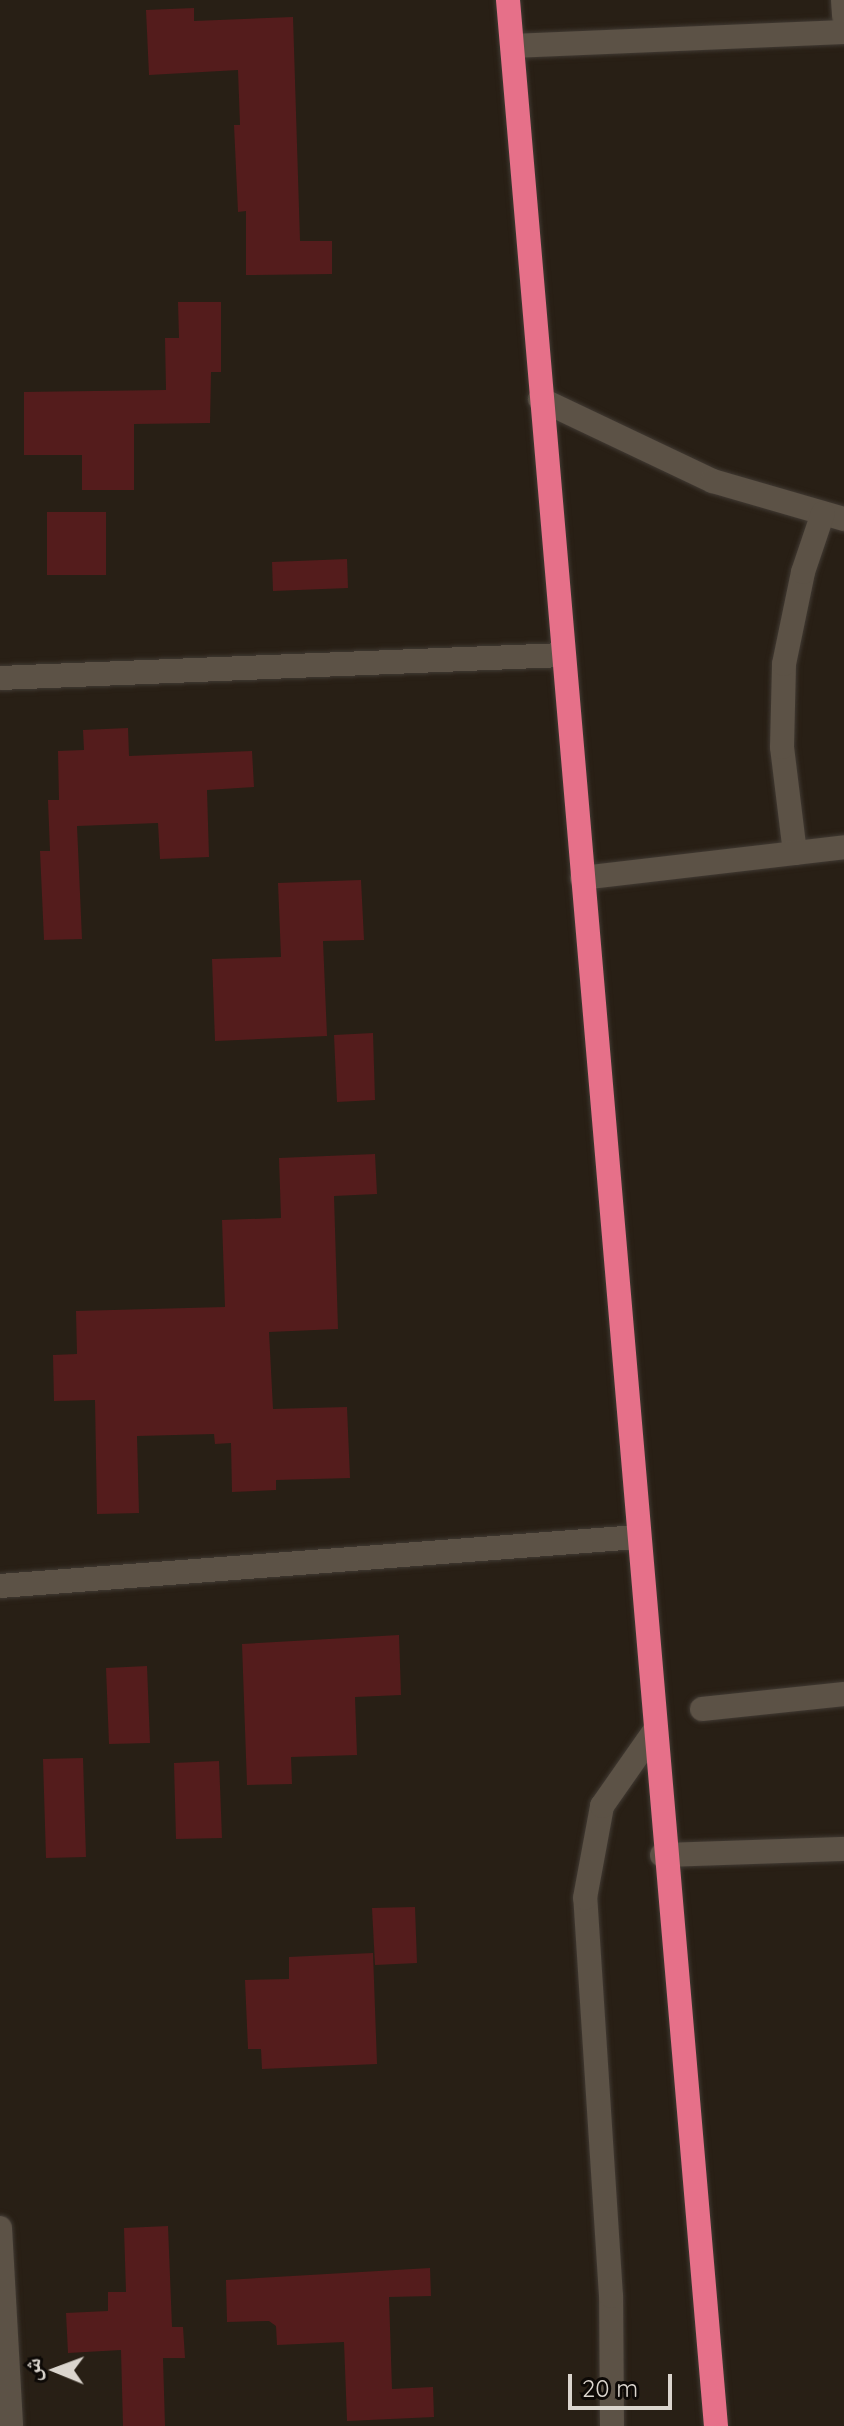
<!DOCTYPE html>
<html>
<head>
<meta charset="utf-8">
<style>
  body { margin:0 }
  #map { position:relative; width:844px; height:2426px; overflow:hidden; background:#281f15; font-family:Quicksand,"Noto Naskh Arabic",sans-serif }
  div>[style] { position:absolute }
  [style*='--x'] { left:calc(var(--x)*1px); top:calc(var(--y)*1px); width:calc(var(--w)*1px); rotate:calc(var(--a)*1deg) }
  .building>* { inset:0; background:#541c1c }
  .roads { filter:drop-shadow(0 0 2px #413a33) drop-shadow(0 0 2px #413a33) }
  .minor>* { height:24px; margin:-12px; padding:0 12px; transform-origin:12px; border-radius:12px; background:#5c5246 }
  .highway>* { height:24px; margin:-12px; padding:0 12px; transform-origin:12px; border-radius:12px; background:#e67089 }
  span { translate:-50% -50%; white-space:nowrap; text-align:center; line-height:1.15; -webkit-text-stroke:6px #0d0906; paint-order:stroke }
  .north { position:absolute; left:16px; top:2330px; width:80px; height:80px; -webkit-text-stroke:6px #0d0906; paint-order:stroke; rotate:271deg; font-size:22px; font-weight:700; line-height:32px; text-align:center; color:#dbd5ce }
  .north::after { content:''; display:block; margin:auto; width:28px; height:36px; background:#dbd5ce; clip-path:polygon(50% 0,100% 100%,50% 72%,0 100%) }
  .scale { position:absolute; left:568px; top:2374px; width:104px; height:36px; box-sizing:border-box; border:4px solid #dbd5ce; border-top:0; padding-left:10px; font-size:24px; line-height:28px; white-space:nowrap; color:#dbd5ce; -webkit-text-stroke:6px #0d0906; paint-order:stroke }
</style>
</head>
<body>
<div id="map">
  <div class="building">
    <div style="clip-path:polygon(194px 8px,194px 21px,293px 17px,300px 241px,332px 241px,332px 274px,246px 275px,246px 211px,238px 212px,234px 125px,240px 125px,238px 70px,149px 75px,146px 10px)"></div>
    <div style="clip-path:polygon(178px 302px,221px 302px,221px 372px,211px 372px,210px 423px,134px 424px,134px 490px,82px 490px,82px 455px,24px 455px,24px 392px,166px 390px,165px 338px,179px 338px)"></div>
    <div style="clip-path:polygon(47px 512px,106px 512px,106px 575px,47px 575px)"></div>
    <div style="clip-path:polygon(347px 559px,348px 588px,273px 591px,272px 562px)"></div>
    <div style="clip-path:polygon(128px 728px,129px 756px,252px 751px,254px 787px,207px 790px,209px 857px,160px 859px,158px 823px,77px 826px,82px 939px,44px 940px,40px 851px,50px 851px,48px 800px,59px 800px,58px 751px,84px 750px,83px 730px)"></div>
    <div style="clip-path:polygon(361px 880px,364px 940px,323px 941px,327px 1036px,215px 1041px,212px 959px,281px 957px,278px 883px)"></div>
    <div style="clip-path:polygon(373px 1033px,375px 1100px,337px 1102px,334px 1035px)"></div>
    <div style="clip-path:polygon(375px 1154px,377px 1194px,334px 1196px,338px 1329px,269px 1332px,273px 1409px,347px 1407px,350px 1478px,276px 1480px,276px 1490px,232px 1492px,231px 1443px,215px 1444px,214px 1434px,137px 1436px,139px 1513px,97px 1514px,95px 1400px,54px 1401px,53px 1355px,77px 1354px,76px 1311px,225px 1307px,222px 1220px,281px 1218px,279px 1158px)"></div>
    <div style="clip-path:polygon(399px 1635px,401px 1695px,355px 1697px,357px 1755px,291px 1757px,292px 1784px,247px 1785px,242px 1644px)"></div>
    <div style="clip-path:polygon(147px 1666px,150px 1743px,109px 1744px,106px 1668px)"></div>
    <div style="clip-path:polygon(83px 1758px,86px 1857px,46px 1858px,43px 1759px)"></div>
    <div style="clip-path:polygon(219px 1761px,222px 1838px,176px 1839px,174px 1763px)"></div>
    <div style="clip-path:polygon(415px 1907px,417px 1963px,375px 1965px,372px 1908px)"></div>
    <div style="clip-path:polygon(373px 1953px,377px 2064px,262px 2069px,261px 2049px,248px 2049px,245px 1980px,289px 1979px,289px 1957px)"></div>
    <div style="clip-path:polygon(168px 2226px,172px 2327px,183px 2327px,185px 2358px,163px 2358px,165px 2426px,123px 2426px,121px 2350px,68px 2353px,66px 2313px,108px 2311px,108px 2292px,126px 2292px,124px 2228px)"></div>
    <div style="clip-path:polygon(430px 2268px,431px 2296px,389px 2297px,392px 2389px,433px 2387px,434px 2417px,347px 2421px,344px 2342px,277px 2345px,276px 2326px,269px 2321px,227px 2322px,226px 2280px)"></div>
  </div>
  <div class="roads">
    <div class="minor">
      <div style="--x:843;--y:0;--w:16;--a:86"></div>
      <div style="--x:512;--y:46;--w:332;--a:-2.4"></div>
      <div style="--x:540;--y:399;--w:191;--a:25.4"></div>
      <div style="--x:713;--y:481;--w:136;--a:16.2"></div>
      <div style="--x:0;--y:678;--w:562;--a:-2.34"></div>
      <div style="--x:795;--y:853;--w:107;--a:-97"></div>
      <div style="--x:782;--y:747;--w:83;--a:-88.6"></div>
      <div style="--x:784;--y:664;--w:94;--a:-78.3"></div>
      <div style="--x:803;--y:572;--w:62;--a:-71.3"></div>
      <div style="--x:582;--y:878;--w:264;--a:-6.7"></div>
      <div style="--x:0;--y:1586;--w:639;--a:-4.4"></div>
      <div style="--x:702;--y:1709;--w:143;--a:-6"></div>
      <div style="--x:662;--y:1855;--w:182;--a:-1.9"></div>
      <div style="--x:0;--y:2228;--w:198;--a:86.8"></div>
      <div style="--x:612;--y:2426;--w:130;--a:-90.4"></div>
      <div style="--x:611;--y:2296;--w:399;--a:-93.7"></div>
      <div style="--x:585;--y:1898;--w:94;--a:-79.5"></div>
      <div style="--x:602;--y:1806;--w:94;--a:-55"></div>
    </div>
    <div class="highway">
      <div style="--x:508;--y:0;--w:2435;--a:85.1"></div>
    </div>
  </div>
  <div class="north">ش</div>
  <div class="scale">20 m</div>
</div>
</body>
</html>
